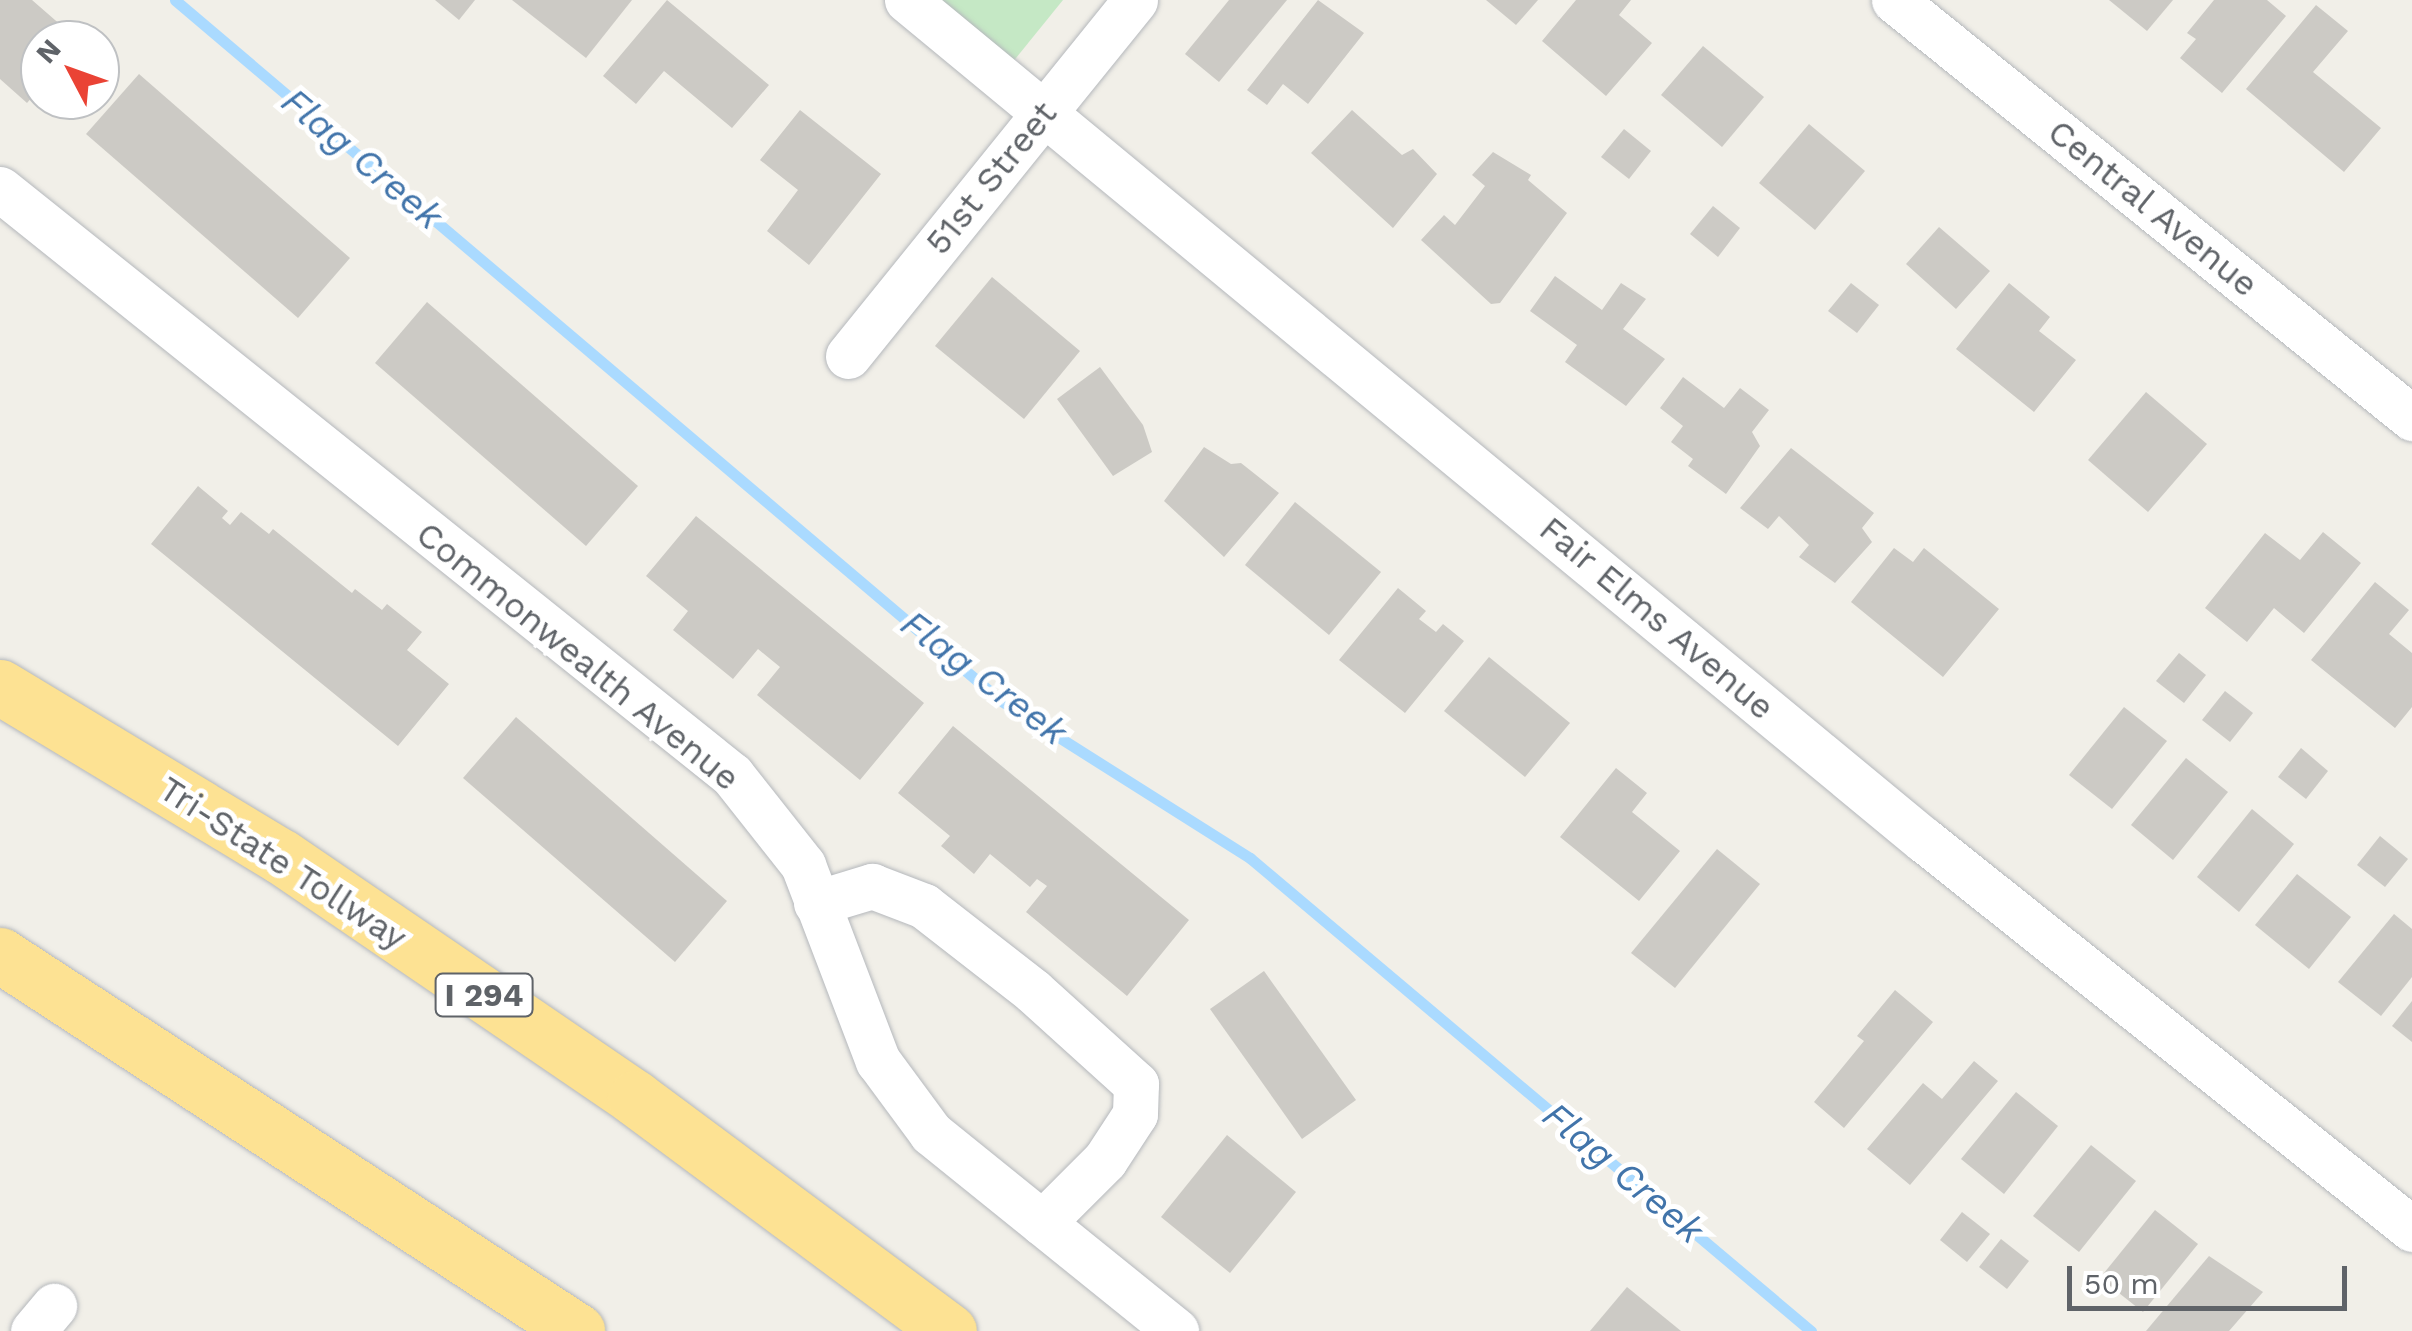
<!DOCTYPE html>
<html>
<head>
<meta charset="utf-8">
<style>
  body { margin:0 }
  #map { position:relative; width:2412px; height:1331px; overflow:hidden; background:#f1efe8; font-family:"Work Sans",sans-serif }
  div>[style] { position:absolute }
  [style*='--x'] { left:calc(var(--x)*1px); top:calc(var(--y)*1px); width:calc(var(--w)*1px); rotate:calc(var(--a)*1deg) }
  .green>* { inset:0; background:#c5e8c5 }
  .stream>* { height:11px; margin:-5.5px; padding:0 5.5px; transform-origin:5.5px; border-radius:5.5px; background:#aadaff }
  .building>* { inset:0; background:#cccac5 }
  .roads { filter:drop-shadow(0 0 2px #b5b8bc) drop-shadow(0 0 2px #b5b8bc) }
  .street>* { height:45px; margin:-22.5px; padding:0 22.5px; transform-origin:22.5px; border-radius:22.5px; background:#fff }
  .highway>* { height:55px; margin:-27.5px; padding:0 27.5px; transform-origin:27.5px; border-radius:27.5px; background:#fde293 }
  span { translate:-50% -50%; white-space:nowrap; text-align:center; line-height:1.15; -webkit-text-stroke:10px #fff; paint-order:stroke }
  .shield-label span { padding:2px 8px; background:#fff; border:2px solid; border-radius:8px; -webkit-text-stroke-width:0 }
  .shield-label { font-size:32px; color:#5f6368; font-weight:700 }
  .street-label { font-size:35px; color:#5f6368 }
  .water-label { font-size:38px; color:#4174aa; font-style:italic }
  .north { position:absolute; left:20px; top:20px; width:100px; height:100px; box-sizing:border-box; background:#fff; border:2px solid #bfc1c3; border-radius:50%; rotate:311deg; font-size:28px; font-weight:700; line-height:40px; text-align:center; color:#5f6368 }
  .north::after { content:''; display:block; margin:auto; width:35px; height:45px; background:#ea4335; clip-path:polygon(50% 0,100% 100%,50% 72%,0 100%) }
  .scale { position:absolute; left:2067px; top:1266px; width:280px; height:45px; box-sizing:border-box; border:5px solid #5f6368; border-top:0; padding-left:12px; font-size:30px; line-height:35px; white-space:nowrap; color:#5f6368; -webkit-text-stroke:8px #fff; paint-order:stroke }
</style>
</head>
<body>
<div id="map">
  <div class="green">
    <div style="clip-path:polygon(935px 0,1063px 0,1012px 63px)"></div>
  </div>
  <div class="stream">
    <div style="--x:175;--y:0;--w:1082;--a:40.31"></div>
    <div style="--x:1000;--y:700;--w:296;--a:32.3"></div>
    <div style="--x:1250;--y:858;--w:734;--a:40.14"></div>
  </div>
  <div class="building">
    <div style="clip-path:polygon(0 0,32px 0,78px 40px,40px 40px,40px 88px,27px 103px,0 79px)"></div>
    <div style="clip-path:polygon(435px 0,475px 0,459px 20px)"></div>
    <div style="clip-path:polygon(512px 0,632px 0,586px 58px)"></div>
    <div style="clip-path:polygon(667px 0,769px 85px,732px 128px,664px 71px,636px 104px,603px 76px)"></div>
    <div style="clip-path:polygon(1229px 0,1287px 0,1219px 82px,1185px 54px)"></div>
    <div style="clip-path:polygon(1318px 0,1364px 33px,1308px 104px,1283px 84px,1267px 105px,1247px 90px)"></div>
    <div style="clip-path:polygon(1486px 0,1538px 0,1516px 25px)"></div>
    <div style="clip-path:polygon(1576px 0,1631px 0,1619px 15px,1652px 43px,1606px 96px,1542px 41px)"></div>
    <div style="clip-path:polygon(2109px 0,2173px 0,2147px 31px)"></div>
    <div style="clip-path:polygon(2214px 0,2267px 0,2286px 16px,2222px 93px,2180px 58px,2196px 39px,2187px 33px)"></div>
    <div style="clip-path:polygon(2316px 5px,2348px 31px,2313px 72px,2381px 128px,2344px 172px,2246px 89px)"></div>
    <div style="clip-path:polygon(1703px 46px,1764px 97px,1722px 147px,1661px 95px)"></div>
    <div style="clip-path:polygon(139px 74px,350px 258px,298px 318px,86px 134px)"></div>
    <div style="clip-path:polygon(800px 110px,881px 174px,809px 265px,767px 231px,798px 190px,760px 160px)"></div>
    <div style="clip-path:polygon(1352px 110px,1402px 155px,1413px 149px,1437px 174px,1393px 228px,1311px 153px)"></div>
    <div style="clip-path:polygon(1809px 124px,1865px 171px,1815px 230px,1759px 183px)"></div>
    <div style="clip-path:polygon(1624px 129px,1651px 151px,1629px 179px,1601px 157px)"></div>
    <div style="clip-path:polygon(1493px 152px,1531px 175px,1528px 180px,1567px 213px,1500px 303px,1491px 304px,1421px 240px,1444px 215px,1455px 225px,1485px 186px,1472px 175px)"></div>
    <div style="clip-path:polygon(1713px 206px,1740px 228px,1718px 257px,1690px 234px)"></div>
    <div style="clip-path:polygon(1939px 227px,1990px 271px,1956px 309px,1906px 264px)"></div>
    <div style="clip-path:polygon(1555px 276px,1602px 310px,1621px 283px,1646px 299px,1623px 329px,1665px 359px,1626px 406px,1565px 362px,1577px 345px,1530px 311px)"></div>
    <div style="clip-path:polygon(992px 277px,1080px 351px,1024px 419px,935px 346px)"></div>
    <div style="clip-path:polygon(1851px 283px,1879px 305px,1857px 333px,1828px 311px)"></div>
    <div style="clip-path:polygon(2009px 283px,2050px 317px,2039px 331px,2076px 360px,2034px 412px,1956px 349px)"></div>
    <div style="clip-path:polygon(427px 302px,638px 486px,586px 546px,375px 363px)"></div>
    <div style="clip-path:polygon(1100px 367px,1143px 425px,1152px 452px,1113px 476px,1057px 399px)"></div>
    <div style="clip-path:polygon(1683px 377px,1724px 408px,1740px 388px,1769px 410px,1752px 432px,1760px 446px,1726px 494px,1688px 466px,1693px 459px,1671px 442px,1683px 426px,1660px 408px)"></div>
    <div style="clip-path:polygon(2146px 392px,2207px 444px,2148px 512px,2088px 460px)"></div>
    <div style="clip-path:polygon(1204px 447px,1231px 464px,1241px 463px,1279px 493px,1224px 557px,1164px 501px)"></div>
    <div style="clip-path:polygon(1791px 448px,1874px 513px,1862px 528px,1872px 542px,1835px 583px,1799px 557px,1809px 545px,1779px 516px,1768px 529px,1740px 508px)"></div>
    <div style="clip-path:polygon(198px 486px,228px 511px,222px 518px,230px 525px,241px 512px,269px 534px,273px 529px,352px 593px,355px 589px,382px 610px,387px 604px,422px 632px,407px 650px,449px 684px,398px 746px,151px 544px)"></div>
    <div style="clip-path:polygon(1295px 502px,1381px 572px,1329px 635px,1245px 565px)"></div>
    <div style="clip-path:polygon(696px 516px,924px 703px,860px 780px,757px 695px,780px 667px,758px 649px,733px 679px,673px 630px,688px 611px,646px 576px)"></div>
    <div style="clip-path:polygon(2323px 532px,2361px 563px,2304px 633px,2274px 608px,2247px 642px,2205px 608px,2265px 533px,2300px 560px)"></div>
    <div style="clip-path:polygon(1894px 548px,1913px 562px,1924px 548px,1999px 609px,1943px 677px,1851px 602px)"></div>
    <div style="clip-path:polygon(2375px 582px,2409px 610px,2389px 634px,2412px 653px,2412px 707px,2395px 728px,2311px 660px)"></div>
    <div style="clip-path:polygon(1398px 588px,1426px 611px,1419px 619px,1436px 632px,1443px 624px,1464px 641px,1405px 713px,1339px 660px)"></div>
    <div style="clip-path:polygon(2179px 653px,2206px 675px,2184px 703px,2156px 681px)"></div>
    <div style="clip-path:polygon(1489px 657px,1570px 723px,1525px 777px,1444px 711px)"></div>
    <div style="clip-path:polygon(2225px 691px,2253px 713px,2230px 742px,2202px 720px)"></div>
    <div style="clip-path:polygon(2124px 707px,2167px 741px,2112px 809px,2069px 775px)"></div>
    <div style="clip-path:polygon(516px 717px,727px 901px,675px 962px,463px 778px)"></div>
    <div style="clip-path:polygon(953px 726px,1189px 920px,1127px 996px,1026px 912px,1047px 886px,1037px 879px,1030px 887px,990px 854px,974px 874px,941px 846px,950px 836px,898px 793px)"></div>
    <div style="clip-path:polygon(2301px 748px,2328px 771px,2306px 799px,2278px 777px)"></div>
    <div style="clip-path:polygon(2186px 758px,2228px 792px,2173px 860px,2131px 825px)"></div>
    <div style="clip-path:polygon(1616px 768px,1647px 793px,1632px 812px,1680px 851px,1639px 901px,1560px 837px)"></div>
    <div style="clip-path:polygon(2252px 809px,2294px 844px,2239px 912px,2197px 877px)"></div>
    <div style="clip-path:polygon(2380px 836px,2408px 859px,2385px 887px,2357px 865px)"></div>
    <div style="clip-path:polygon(1717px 849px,1760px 884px,1675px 988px,1631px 953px)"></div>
    <div style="clip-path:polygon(2297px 874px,2351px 917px,2309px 969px,2255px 925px)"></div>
    <div style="clip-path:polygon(2394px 914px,2412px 929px,2412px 977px,2381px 1016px,2338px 982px)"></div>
    <div style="clip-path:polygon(1264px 971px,1356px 1100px,1302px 1139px,1210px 1009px)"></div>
    <div style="clip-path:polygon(1895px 990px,1933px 1022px,1844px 1128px,1814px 1102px,1864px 1041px,1857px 1036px)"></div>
    <div style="clip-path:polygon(2412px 1001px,2412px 1042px,2392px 1026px)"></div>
    <div style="clip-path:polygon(1974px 1061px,1998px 1081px,1910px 1185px,1867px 1149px,1923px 1083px,1942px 1099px)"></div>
    <div style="clip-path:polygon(2016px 1092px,2058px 1126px,2004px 1194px,1961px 1159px)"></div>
    <div style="clip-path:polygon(1227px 1135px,1296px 1192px,1230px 1273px,1161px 1217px)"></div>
    <div style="clip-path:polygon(2091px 1145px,2136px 1181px,2079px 1252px,2033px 1216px)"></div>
    <div style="clip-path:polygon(2155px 1210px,2198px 1244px,2143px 1312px,2100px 1278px)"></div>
    <div style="clip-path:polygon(1962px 1212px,1990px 1234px,1967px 1262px,1940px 1240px)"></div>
    <div style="clip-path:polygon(2001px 1239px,2029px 1261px,2007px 1289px,1979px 1267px)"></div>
    <div style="clip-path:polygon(2209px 1256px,2263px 1292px,2229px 1331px,2146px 1331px)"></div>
    <div style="clip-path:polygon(1627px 1287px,1681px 1331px,1590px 1331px)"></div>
  </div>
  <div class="roads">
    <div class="street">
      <div style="--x:907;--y:0;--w:1319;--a:39.56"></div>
      <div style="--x:1924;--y:840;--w:624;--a:38.56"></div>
      <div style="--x:1894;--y:0;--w:666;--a:38.9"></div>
      <div style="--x:0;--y:189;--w:938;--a:38.68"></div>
      <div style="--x:732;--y:775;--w:115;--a:51.7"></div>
      <div style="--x:803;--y:865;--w:210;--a:69.1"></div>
      <div style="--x:878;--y:1061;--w:89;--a:53.6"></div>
      <div style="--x:931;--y:1133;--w:315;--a:38.9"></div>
      <div style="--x:848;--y:356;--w:457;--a:-51.1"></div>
      <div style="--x:816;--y:903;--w:59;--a:-16.9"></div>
      <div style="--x:872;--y:886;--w:56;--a:21"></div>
      <div style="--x:924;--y:906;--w:138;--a:37.9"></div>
      <div style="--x:1033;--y:991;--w:139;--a:42.1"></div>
      <div style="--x:1136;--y:1084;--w:30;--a:92"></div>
      <div style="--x:1135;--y:1114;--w:55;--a:123.1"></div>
      <div style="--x:1105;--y:1160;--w:89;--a:135"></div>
      <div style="--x:33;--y:1331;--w:33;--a:-50"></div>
    </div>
    <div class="highway">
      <div style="--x:0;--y:687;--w:329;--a:31.1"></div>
      <div style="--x:282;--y:857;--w:427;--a:34.3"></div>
      <div style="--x:635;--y:1098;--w:391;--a:36.6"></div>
      <div style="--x:0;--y:955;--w:689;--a:33.09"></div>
    </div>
  </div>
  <div class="shield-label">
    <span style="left:484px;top:995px">I 294</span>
  </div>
  <div class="street-label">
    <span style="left:991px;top:178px;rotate:-51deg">51st Street</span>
    <span style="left:2153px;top:208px;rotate:39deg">Central Avenue</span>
    <span style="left:1657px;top:618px;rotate:40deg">Fair Elms Avenue</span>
    <span style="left:578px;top:656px;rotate:39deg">Commonwealth Avenue</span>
    <span style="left:283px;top:863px;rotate:33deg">Tri-State Tollway</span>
  </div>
  <div class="water-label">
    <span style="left:362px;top:159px;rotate:40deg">Flag Creek</span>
    <span style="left:984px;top:678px;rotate:37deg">Flag Creek</span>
    <span style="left:1623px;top:1173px;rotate:40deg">Flag Creek</span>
  </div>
  <div class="north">N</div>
  <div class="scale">50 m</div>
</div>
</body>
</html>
